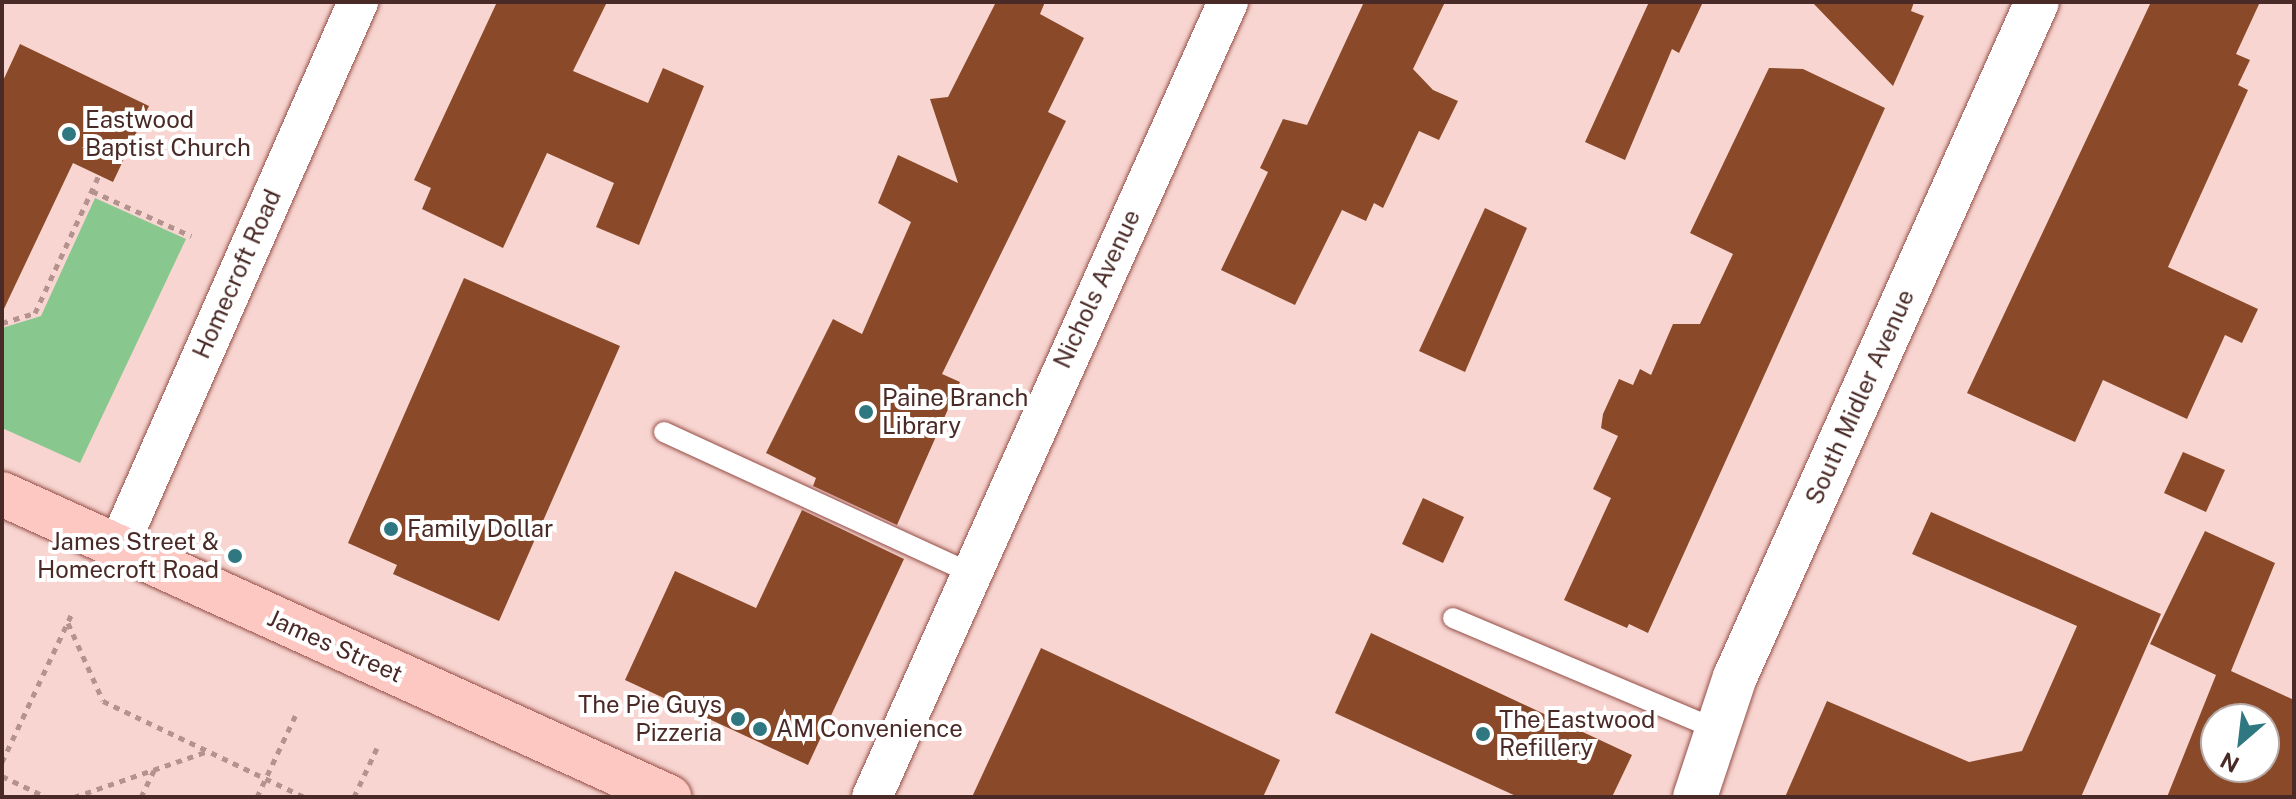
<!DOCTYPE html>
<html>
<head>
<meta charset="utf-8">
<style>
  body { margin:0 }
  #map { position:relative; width:2296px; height:799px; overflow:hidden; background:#f8d5d1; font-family:"Public Sans",sans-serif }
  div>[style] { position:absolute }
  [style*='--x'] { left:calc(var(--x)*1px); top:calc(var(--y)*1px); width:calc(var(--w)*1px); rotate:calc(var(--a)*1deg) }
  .green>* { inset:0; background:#88c78e }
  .building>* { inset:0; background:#8a4a29 }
  .path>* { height:5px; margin-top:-2.5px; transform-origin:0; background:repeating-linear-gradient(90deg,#b4928e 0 6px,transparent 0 12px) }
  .roads { filter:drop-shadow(0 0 2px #954d46) drop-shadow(0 0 2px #954d46) }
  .lane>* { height:20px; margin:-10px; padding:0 10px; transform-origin:10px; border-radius:10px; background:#fff }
  .street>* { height:40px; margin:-20px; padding:0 20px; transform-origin:20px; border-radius:20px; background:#fff }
  .secondary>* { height:44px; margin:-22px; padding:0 22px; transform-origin:22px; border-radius:22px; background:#fff }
  .primary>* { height:44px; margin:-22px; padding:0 22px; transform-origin:22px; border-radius:22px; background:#fdc8c2 }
  .dots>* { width:22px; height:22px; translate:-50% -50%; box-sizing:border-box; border:4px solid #fff; border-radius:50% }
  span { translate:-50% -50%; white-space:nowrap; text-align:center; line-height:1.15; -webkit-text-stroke:8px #fff; paint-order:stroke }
  .poi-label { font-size:24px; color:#4a2a26 }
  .left { translate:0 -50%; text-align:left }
  .right { translate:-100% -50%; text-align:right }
  .street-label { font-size:24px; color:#4a2a26 }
  .frame { position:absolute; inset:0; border:4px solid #4a2a26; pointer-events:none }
  .north { position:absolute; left:2200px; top:703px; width:80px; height:80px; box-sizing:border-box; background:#fff; border:2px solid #b7aaa8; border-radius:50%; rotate:208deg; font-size:22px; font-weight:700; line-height:32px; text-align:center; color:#4a2a26 }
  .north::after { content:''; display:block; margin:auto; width:28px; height:36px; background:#307881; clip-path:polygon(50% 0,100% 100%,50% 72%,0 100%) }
</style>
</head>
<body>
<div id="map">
  <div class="green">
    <div style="clip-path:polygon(95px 198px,186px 239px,80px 463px,2px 428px,2px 328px,41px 316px)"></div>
  </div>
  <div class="building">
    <div style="clip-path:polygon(497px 2px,607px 2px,573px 71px,648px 103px,663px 68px,704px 86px,639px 245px,596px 227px,614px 183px,547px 153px,503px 248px,422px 209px,431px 188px,414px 180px)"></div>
    <div style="clip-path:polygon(996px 2px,1045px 2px,1040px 14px,1084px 38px,1048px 112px,1066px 121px,942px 374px,960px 382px,897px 525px,813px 486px,816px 478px,766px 453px,833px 319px,862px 334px,911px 222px,878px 203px,898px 155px,958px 183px,930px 99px,948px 97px)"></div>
    <div style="clip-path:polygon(1364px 2px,1445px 2px,1413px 69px,1433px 90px,1458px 101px,1439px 140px,1419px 131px,1383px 208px,1374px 203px,1366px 221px,1342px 210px,1295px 305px,1221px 270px,1268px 172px,1260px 168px,1283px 119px,1307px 125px)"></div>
    <div style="clip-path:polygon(1649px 2px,1703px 2px,1679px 53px,1672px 49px,1625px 160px,1585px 142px)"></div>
    <div style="clip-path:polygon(1812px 2px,1914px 2px,1911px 11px,1924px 16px,1893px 86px)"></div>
    <div style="clip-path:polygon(2151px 2px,2260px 2px,2236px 54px,2250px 60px,2238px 85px,2248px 90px,2168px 267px,2258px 309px,2242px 343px,2225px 335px,2187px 419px,2103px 380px,2075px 442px,1967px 393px)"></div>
    <div style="clip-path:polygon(20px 44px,149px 106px,113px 182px,73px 163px,2px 313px,2px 83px)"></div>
    <div style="clip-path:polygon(1769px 68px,1803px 69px,1885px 108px,1648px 633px,1629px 624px,1627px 628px,1564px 600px,1611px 498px,1593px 489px,1618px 436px,1601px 428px,1603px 414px,1619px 379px,1633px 385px,1640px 369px,1651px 375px,1673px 324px,1700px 324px,1733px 254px,1690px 233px)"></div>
    <div style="clip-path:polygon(1485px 208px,1527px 228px,1465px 372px,1419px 351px)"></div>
    <div style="clip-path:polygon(464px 278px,620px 346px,499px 621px,393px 574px,397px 565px,348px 543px)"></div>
    <div style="clip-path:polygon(2183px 452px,2225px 470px,2206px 512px,2164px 493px)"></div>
    <div style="clip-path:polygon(1423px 498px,1464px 517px,1443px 563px,1402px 544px)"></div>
    <div style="clip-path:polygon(802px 510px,904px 559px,808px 765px,625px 680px,675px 571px,756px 608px)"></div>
    <div style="clip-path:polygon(1931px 512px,2161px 614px,2081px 797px,1785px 797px,1827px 701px,1969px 762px,2022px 751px,2077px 626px,1912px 554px)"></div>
    <div style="clip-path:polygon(evenodd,2205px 531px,2275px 563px,2231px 671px,2294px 700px,2294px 797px,2167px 797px,2216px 675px,2150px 644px,2205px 531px,2216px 719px,2264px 719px,2264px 767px,2216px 767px,2216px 719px)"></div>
    <div style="clip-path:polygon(1371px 633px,1632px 755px,1612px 797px,1518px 797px,1335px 713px)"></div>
    <div style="clip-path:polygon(1041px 648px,1280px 760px,1263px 797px,972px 797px)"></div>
  </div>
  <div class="path">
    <div style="--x:92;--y:191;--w:109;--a:24.4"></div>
    <div style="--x:2;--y:323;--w:34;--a:-17"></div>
    <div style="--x:35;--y:313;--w:152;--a:-65.1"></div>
    <div style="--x:68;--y:623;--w:85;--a:65.8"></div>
    <div style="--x:103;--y:701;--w:223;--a:25.5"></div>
    <div style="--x:2;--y:762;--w:167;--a:-64.8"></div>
    <div style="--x:2;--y:776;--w:49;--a:25.5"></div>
    <div style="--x:74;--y:797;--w:142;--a:-18.9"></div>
    <div style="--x:141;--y:797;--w:30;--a:-64"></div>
    <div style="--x:257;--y:797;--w:94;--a:-64.8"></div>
    <div style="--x:354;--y:797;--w:54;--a:-64.9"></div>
  </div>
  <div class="roads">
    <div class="lane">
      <div style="--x:664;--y:432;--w:337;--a:24.7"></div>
      <div style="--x:1453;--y:618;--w:288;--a:22.9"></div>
    </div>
    <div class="street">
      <div style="--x:118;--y:547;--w:596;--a:-66.23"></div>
      <div style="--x:872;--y:797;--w:871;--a:-65.88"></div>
    </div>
    <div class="secondary">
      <div style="--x:1695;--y:797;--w:126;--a:-71.6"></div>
      <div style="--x:1735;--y:677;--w:739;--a:-65.9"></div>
    </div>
    <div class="primary">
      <div style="--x:2;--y:494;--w:733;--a:24.43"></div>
    </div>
  </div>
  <div class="dots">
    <div style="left:69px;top:134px;background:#307881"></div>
    <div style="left:866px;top:412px;background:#307881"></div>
    <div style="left:391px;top:529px;background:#307881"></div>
    <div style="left:235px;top:556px;background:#307881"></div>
    <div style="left:738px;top:719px;background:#307881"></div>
    <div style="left:760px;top:729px;background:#307881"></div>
    <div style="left:1483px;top:734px;background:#307881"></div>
  </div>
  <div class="poi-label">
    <span class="left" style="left:85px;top:134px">Eastwood<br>Baptist Church</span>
    <span class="left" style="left:882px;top:412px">Paine Branch<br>Library</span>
    <span class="left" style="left:407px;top:529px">Family Dollar</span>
    <span class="right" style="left:219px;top:556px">James Street &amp;<br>Homecroft Road</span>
    <span class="right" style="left:722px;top:719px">The Pie Guys<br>Pizzeria</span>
    <span class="left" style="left:1499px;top:734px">The Eastwood<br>Refillery</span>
    <span class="left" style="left:776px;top:729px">AM Convenience</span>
  </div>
  <div class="street-label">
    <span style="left:237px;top:274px;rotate:-66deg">Homecroft Road</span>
    <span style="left:1097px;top:289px;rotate:-65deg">Nichols Avenue</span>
    <span style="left:1860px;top:397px;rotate:-66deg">South Midler Avenue</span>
    <span style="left:335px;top:646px;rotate:24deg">James Street</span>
  </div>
  <div class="frame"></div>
  <div class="north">N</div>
</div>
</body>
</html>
